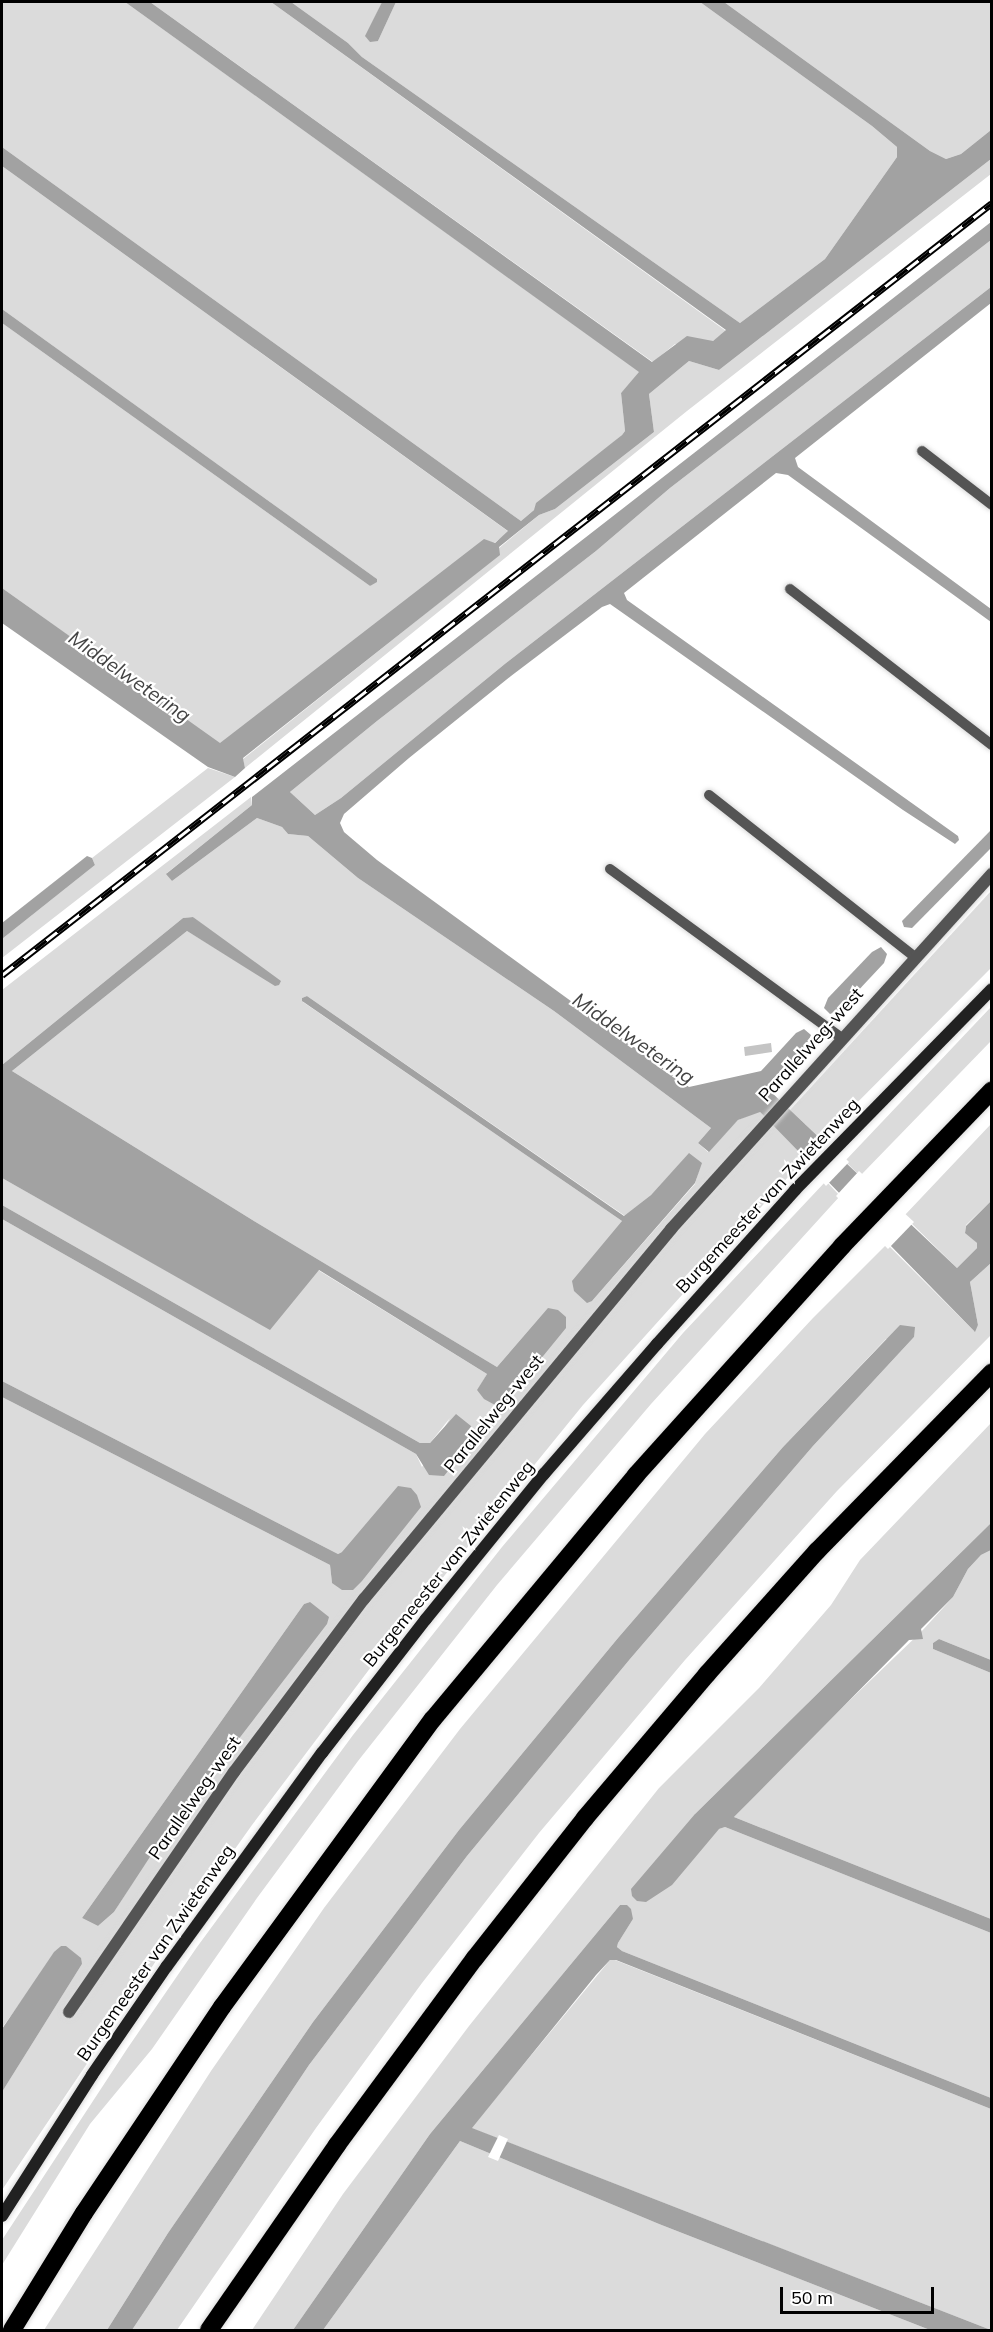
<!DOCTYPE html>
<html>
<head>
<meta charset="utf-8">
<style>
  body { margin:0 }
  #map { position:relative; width:993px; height:2332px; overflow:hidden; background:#fff; font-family:Mulish,sans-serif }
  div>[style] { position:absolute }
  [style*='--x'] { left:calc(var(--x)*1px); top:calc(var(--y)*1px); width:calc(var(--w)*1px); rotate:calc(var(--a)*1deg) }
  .green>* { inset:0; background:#dbdbdb }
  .water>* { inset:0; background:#a2a2a2 }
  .pier>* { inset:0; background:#fff }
  .building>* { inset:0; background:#c4c4c4 }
  .roads { filter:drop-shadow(0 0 2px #dbdbdb) drop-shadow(0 0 2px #dbdbdb) }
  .service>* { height:10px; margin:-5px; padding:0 5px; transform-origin:5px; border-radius:5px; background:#545454 }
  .minor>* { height:12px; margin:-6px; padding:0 6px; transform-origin:6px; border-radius:6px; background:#545454 }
  .secondary>* { height:12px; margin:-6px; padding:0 6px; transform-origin:6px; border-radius:6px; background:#212121 }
  .motorway>* { height:18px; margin:-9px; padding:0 9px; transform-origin:9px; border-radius:9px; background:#000 }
  .rail>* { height:7px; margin-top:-3.5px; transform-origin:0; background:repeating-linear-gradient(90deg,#fff 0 14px,#000 0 28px); box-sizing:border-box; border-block:2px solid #000 }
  span { translate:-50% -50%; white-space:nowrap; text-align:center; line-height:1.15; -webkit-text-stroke:4.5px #fff; paint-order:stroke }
  .street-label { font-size:18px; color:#000 }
  .water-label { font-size:20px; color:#434343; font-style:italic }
  .frame { position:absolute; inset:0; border:3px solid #000; pointer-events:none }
  .scale { position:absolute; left:780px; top:2287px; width:154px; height:27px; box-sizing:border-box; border:3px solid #000; border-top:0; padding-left:8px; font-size:18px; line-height:21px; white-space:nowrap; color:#000; -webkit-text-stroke:4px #fff; paint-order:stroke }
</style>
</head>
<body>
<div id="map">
  <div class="green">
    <div style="clip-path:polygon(2px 2px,125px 2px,640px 372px,621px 393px,625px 431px,622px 435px,521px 521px,2px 147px)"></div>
    <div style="clip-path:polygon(150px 2px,271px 2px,726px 331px,713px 341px,675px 344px,653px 362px)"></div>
    <div style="clip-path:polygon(291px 2px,382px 2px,366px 36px,378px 41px,396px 2px,700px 2px,872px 126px,897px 147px,897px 157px,825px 259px,740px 323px,362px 57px,348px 43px)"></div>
    <div style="clip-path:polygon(724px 2px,991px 2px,991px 130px,961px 154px,946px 159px,930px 151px)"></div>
    <div style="clip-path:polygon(991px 159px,991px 174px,687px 411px,245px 768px,243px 759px,499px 555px,499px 548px,539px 515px,555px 509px,654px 432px,649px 394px,689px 361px,719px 370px)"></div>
    <div style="clip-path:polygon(2px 166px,509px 532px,494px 543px,484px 540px,220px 744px,2px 588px,2px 323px,370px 586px,377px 579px,2px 309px)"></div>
    <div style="clip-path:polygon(991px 240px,991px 287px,506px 663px,341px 798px,315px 815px,290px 792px,377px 721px,596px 551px,670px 488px)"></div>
    <div style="clip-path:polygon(208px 768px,235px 777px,2px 958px,2px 939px,95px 865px,92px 858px)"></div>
    <div style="clip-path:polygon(evenodd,251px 797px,252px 805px,167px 873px,172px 881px,257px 818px,282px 827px,288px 834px,308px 836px,358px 878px,554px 1011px,711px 1128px,698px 1143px,708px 1152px,738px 1120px,759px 1111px,806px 1157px,583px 1405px,380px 1655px,252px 1825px,164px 1949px,2px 2190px,2px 2092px,82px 1964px,61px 1946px,2px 2028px,2px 1397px,330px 1565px,332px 1583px,342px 1552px,338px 1554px,2px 1381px,2px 1219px,416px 1454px,422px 1467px,450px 1418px,430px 1443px,420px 1443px,2px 1205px,2px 1178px,270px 1329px,318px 1270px,487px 1374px,477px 1391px,548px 1308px,497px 1367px,254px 1221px,12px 1071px,187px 931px,275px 985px,279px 985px,193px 917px,183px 918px,2px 1065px,2px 990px,251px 797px,307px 996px,625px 1216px,651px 1195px,689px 1154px,701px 1163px,695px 1184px,592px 1301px,622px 1221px,303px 1002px,302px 998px,307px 996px,251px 797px,310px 1602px,114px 1912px,98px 1926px,82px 1918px,304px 1604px,310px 1602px)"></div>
    <div style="clip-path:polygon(991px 891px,991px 968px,821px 1139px,790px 1110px)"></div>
    <div style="clip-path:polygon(991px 1007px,991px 1041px,860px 1176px,845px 1161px)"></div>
    <div style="clip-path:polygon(991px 1124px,991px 1201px,966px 1225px,965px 1232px,977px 1243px,977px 1248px,957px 1268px,904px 1216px)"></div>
    <div style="clip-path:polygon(826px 1181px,840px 1196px,651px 1404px,497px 1585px,358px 1761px,257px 1898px,152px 2049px,90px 2124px,2px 2265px,2px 2240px,127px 2049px,197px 1947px,353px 1735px,502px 1547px,683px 1333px)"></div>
    <div style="clip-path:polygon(887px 1244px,974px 1331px,978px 1325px,970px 1282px,991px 1263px,991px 1335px,837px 1491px,685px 1660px,539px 1833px,422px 1983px,316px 2128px,177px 2330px,132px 2330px,309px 2065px,467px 1856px,630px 1659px,813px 1446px,914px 1337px,886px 1339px,783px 1447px,618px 1638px,459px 1830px,313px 2022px,168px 2233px,107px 2330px,44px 2330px,211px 2071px,324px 1908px,460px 1729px,705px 1434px,813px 1318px)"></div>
    <div style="clip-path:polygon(991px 1423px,991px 1523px,695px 1814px,719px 1829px,725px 1827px,991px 1933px,991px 2098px,622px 1951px,617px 1947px,618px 1943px,633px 1919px,620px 1905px,430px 2134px,293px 2330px,252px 2330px,343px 2194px,469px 2026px,659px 1788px,759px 1688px,831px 1605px,860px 1560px)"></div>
    <div style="clip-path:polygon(991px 1550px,991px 1660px,939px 1639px,933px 1643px,933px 1649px,991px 1673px,991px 1919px,734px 1817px,802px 1746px,921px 1632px,953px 1597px,968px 1569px,981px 1555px)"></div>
    <div style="clip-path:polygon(610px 1960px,615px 1960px,991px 2109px,991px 2330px,471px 2128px)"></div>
    <div style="clip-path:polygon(460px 2141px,659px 2224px,930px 2330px,323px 2330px)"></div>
  </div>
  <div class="water">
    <div style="clip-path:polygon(125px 2px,150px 2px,652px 362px,687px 336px,713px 341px,726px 330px,271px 2px,291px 2px,348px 43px,362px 57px,740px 323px,825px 259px,897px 157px,897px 147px,872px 126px,700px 2px,724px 2px,930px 151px,946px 159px,961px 154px,991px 130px,991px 159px,719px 370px,689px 361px,649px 394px,654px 432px,555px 509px,539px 515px,499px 547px,500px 555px,243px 758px,245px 768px,235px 777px,208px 767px,2px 623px,2px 588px,220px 743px,484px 539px,495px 543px,508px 531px,2px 166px,2px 147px,521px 521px,534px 510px,536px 503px,622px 435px,625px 431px,621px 393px,639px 372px)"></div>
    <div style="clip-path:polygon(382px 2px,396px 2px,378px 41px,370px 42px,365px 36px)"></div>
    <div style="clip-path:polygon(991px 222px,991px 240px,670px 488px,596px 551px,377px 721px,290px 792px,315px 815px,341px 798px,506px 663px,991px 287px,991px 303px,795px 458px,798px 467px,991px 609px,991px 622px,788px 475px,776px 473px,624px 593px,627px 600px,958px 836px,959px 840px,955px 844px,903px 810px,610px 604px,602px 607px,511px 676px,409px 758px,344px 814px,340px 823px,344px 832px,377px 860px,689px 1087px,761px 1071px,796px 1033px,804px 1029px,811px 1035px,807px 1045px,769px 1085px,769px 1090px,957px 1268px,977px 1248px,977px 1243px,965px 1233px,966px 1226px,991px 1201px,991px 1263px,970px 1282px,978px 1325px,975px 1332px,760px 1112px,738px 1120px,709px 1152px,698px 1143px,711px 1128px,554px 1011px,358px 878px,308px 836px,288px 834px,282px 827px,257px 818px,172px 881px,166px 874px,252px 805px,252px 797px)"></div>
    <div style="clip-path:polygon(2px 309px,377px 579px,377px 582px,370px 586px,2px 323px)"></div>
    <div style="clip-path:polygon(991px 830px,991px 848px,912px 928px,904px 927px,902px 921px)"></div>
    <div style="clip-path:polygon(87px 856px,92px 858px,95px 865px,2px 939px,2px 923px)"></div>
    <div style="clip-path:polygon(193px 917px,281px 981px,279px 985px,275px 986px,187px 931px,12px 1071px,254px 1221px,497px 1367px,548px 1308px,558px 1310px,566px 1317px,566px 1328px,503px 1405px,495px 1405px,484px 1399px,477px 1390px,487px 1374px,319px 1270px,270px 1330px,2px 1178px,2px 1065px,183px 918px)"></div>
    <div style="clip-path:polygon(881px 947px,887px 954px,884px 963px,840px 1010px,830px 1014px,824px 1008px,828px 998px,872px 952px)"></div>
    <div style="clip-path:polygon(307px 996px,624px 1216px,651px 1195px,689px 1153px,702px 1163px,695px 1183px,592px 1301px,587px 1303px,574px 1291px,572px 1281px,622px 1221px,302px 1001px,302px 998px)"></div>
    <div style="clip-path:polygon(2px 1205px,420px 1443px,430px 1443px,456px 1414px,471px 1426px,477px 1435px,444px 1476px,429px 1475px,416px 1454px,2px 1219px)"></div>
    <div style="clip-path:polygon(900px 1325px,915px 1327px,914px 1337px,813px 1446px,630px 1659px,467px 1856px,309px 2065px,132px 2330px,107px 2330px,168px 2233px,313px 2022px,459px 1830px,618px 1638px,783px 1447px)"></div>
    <div style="clip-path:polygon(2px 1381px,338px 1554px,342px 1552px,398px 1486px,411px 1488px,417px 1495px,421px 1507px,362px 1581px,353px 1590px,342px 1590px,332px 1583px,330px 1565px,2px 1397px)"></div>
    <div style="clip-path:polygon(991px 1523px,991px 1550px,981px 1555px,968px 1569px,953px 1597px,921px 1629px,923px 1639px,909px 1640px,734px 1817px,991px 1919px,991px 1933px,725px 1827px,719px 1829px,672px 1885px,646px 1902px,637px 1901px,632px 1896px,631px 1889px,695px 1814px)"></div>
    <div style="clip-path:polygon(310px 1602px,329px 1617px,327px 1624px,161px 1840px,114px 1912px,98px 1926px,82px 1918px,304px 1604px)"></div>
    <div style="clip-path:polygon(939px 1639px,991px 1660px,991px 1673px,933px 1649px,933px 1643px)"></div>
    <div style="clip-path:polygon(620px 1905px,627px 1905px,631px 1909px,633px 1919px,618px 1943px,617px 1947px,622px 1951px,991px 2098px,991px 2109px,616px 1960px,610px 1960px,596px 1975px,472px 2128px,991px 2330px,930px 2330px,659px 2224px,460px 2141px,323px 2330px,293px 2330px,430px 2134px)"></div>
    <div style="clip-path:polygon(61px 1946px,66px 1946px,81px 1958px,82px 1964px,2px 2092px,2px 2029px,54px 1952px)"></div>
  </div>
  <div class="pier">
    <div style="clip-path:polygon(821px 1134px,849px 1162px,826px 1186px,800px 1155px)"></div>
    <div style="clip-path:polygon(859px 1171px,914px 1222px,888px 1249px,836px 1196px)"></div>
    <div style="clip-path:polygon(499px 2135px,508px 2139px,498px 2161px,488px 2157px)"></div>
  </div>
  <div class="building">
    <div style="clip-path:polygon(771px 1043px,772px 1052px,745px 1056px,744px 1047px)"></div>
  </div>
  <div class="roads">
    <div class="service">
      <div style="--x:922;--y:451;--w:88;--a:37.6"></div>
      <div style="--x:790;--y:589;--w:255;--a:37.7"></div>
      <div style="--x:709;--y:795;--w:262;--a:38.2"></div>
      <div style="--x:610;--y:869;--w:287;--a:36.1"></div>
    </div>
    <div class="minor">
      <div style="--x:69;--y:2012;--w:291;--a:-55.5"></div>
      <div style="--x:234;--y:1772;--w:216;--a:-53.1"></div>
      <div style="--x:364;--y:1599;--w:481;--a:-50.3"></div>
      <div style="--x:671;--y:1229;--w:479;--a:-47.9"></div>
    </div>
    <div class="secondary">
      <div style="--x:2;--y:2216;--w:167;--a:-57.4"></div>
      <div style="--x:92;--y:2075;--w:132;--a:-55.5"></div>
      <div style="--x:167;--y:1966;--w:263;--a:-54"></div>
      <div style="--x:322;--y:1753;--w:170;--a:-52.2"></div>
      <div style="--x:426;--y:1619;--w:187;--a:-50.9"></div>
      <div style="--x:544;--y:1474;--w:172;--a:-49"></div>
      <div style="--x:657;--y:1344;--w:207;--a:-48.1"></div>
      <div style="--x:795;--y:1190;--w:281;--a:-45.6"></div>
    </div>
    <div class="motorway">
      <div style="--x:12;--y:2330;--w:137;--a:-58.4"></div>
      <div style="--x:84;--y:2213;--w:248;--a:-56.2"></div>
      <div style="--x:222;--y:2007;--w:357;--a:-53.8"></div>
      <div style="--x:433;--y:1719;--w:317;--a:-50.2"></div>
      <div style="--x:636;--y:1475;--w:308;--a:-48"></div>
      <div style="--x:842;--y:1246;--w:216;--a:-46.1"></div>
      <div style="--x:209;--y:2330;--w:225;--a:-55.3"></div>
      <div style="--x:337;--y:2145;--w:232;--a:-53.6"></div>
      <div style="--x:475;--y:1958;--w:178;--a:-51.8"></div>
      <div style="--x:585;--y:1818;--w:189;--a:-49.7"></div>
      <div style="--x:707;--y:1674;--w:165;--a:-48.2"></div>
      <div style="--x:817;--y:1551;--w:250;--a:-45.6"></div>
    </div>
  </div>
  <div class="rail">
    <div style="--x:2;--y:975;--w:1255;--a:-37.95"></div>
  </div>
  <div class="street-label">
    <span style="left:811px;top:1045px;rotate:-48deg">Parallelweg-west</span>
    <span style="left:768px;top:1196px;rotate:-47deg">Burgemeester van Zwietenweg</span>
    <span style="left:494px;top:1414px;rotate:-51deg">Parallelweg-west</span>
    <span style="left:449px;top:1564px;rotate:-51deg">Burgemeester van Zwietenweg</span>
    <span style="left:195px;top:1798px;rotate:-55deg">Parallelweg-west</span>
    <span style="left:156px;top:1953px;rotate:-55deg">Burgemeester van Zwietenweg</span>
  </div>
  <div class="water-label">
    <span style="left:130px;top:676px;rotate:35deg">Middelwetering</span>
    <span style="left:634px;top:1038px;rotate:35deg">Middelwetering</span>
  </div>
  <div class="frame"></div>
  <div class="scale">50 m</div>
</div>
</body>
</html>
